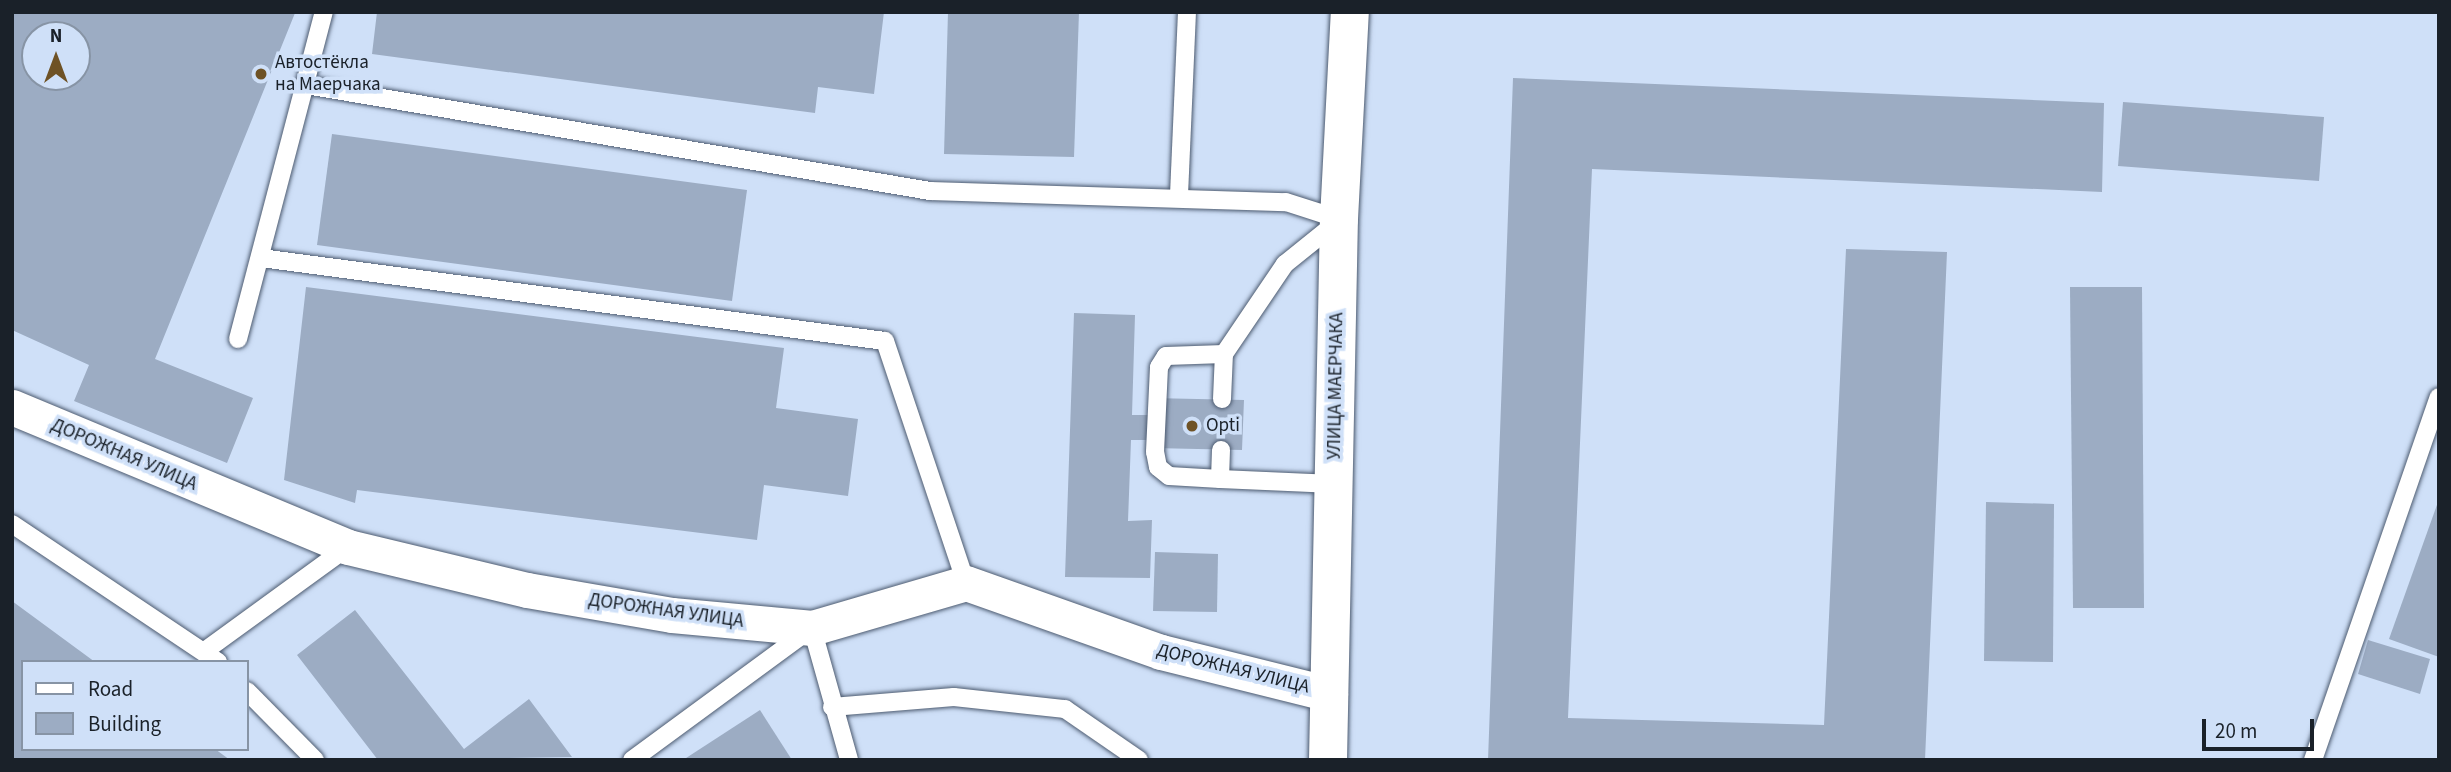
<!DOCTYPE html>
<html>
<head>
<meta charset="utf-8">
<style>
  body { margin:0 }
  #map { position:relative; width:2451px; height:772px; overflow:hidden; background:#cfe0f8; font-family:"Source Sans 3",sans-serif }
  div>[style] { position:absolute }
  [style*='--x'] { left:calc(var(--x)*1px); top:calc(var(--y)*1px); width:calc(var(--w)*1px); rotate:calc(var(--a)*1deg) }
  .building>* { inset:0; background:#9cacc3 }
  .roads { filter:drop-shadow(0 0 2px #4d5b70) drop-shadow(0 0 2px #4d5b70) }
  .lane>* { height:18px; margin:-9px; padding:0 9px; transform-origin:9px; border-radius:9px; background:#fff }
  .street>* { height:35px; margin:-17.5px; padding:0 17.5px; transform-origin:17.5px; border-radius:17.5px; background:#fff }
  .primary>* { height:38px; margin:-19px; padding:0 19px; transform-origin:19px; border-radius:19px; background:#fff }
  .dots>* { width:19px; height:19px; translate:-50% -50%; box-sizing:border-box; border:4px solid #cfe0f8; border-radius:50% }
  span { translate:-50% -50%; white-space:nowrap; text-align:center; line-height:1.15; -webkit-text-stroke:7px #cfe0f8; paint-order:stroke }
  .poi-label { font-size:19px; color:#1a2129 }
  .left { translate:0 -50%; text-align:left }
  .street-label { font-size:19px; color:#1a2129 }
  .frame { position:absolute; inset:0; border:14px solid #1a2129; pointer-events:none }
  .legend { position:absolute; left:21px; top:660px; width:228px; height:91px; box-sizing:border-box; background:#cfe0f8; border:2px solid #8794a5; margin:0; padding:9px 12px; list-style:none; font-size:21px; color:#1a2129 }
  .legend li { display:flex; align-items:center; gap:14px; height:35px }
  .legend b { width:35px; border:2px solid #8794a5 }
  .north { position:absolute; left:21px; top:21px; width:70px; height:70px; box-sizing:border-box; background:#cfe0f8; border:2px solid #8794a5; border-radius:50%; rotate:0deg; font-size:19px; font-weight:700; line-height:28px; text-align:center; color:#1a2129 }
  .north::after { content:''; display:block; margin:auto; width:24px; height:32px; background:#6e5225; clip-path:polygon(50% 0,100% 100%,50% 72%,0 100%) }
  .scale { position:absolute; left:2202px; top:719px; width:112px; height:32px; box-sizing:border-box; border:4px solid #1a2129; border-top:0; padding-left:9px; font-size:21px; line-height:24px; white-space:nowrap; color:#1a2129; -webkit-text-stroke:5px #cfe0f8; paint-order:stroke }
</style>
</head>
<body>
<div id="map">
  <div class="building">
    <div style="clip-path:polygon(evenodd,12px 12px,295px 13px,155px 359px,253px 398px,227px 463px,74px 401px,89px 365px,12px 330px,12px 12px,35px 35px,77px 35px,77px 77px,35px 77px,35px 35px)"></div>
    <div style="clip-path:polygon(377px 12px,884px 12px,874px 94px,818px 87px,815px 113px,372px 54px)"></div>
    <div style="clip-path:polygon(948px 12px,1079px 12px,1074px 157px,944px 154px)"></div>
    <div style="clip-path:polygon(1513px 78px,2104px 103px,2102px 192px,1592px 169px,1568px 718px,1824px 725px,1846px 249px,1947px 252px,1925px 760px,1488px 760px)"></div>
    <div style="clip-path:polygon(2123px 102px,2324px 117px,2319px 181px,2118px 166px)"></div>
    <div style="clip-path:polygon(332px 134px,747px 190px,732px 301px,317px 245px)"></div>
    <div style="clip-path:polygon(306px 287px,784px 348px,776px 408px,858px 419px,848px 496px,764px 485px,757px 540px,357px 490px,355px 503px,284px 480px)"></div>
    <div style="clip-path:polygon(2070px 287px,2142px 287px,2144px 608px,2073px 608px)"></div>
    <div style="clip-path:polygon(1074px 313px,1135px 315px,1132px 415px,1151px 415px,1151px 398px,1244px 400px,1242px 450px,1153px 448px,1154px 440px,1131px 440px,1128px 521px,1152px 520px,1150px 578px,1065px 577px)"></div>
    <div style="clip-path:polygon(1986px 502px,2054px 504px,2053px 662px,1984px 661px)"></div>
    <div style="clip-path:polygon(2438px 502px,2439px 502px,2439px 657px,2389px 639px)"></div>
    <div style="clip-path:polygon(1155px 552px,1218px 554px,1217px 612px,1153px 611px)"></div>
    <div style="clip-path:polygon(12px 601px,95px 662px,23px 662px,23px 749px,215px 749px,230px 760px,12px 760px)"></div>
    <div style="clip-path:polygon(355px 610px,464px 749px,529px 699px,572px 757px,378px 760px,297px 655px)"></div>
    <div style="clip-path:polygon(2368px 640px,2430px 659px,2420px 694px,2358px 674px)"></div>
    <div style="clip-path:polygon(760px 710px,792px 760px,683px 760px)"></div>
  </div>
  <div class="roads">
    <div class="lane">
      <div style="--x:306;--y:85;--w:633;--a:9.64"></div>
      <div style="--x:930;--y:191;--w:356;--a:1.8"></div>
      <div style="--x:1286;--y:202;--w:56;--a:17.8"></div>
      <div style="--x:1179;--y:195;--w:183;--a:-87.5"></div>
      <div style="--x:261;--y:258;--w:629;--a:7.58"></div>
      <div style="--x:885;--y:341;--w:255;--a:71.5"></div>
      <div style="--x:238;--y:339;--w:338;--a:-75.3"></div>
      <div style="--x:1222;--y:399;--w:45;--a:-87.5"></div>
      <div style="--x:1224;--y:354;--w:109;--a:-55.9"></div>
      <div style="--x:1285;--y:264;--w:67;--a:-38.9"></div>
      <div style="--x:1221;--y:450;--w:29;--a:92"></div>
      <div style="--x:1220;--y:479;--w:114;--a:2.5"></div>
      <div style="--x:1220;--y:479;--w:51;--a:-176.6"></div>
      <div style="--x:1169;--y:476;--w:14;--a:-141"></div>
      <div style="--x:1158;--y:467;--w:15;--a:-101"></div>
      <div style="--x:1155;--y:452;--w:85;--a:-87.3"></div>
      <div style="--x:1159;--y:367;--w:13;--a:-58"></div>
      <div style="--x:1166;--y:356;--w:58;--a:-2"></div>
      <div style="--x:12;--y:524;--w:248;--a:33.8"></div>
      <div style="--x:206;--y:650;--w:175;--a:-36"></div>
      <div style="--x:247;--y:691;--w:97;--a:45.4"></div>
      <div style="--x:832;--y:707;--w:122;--a:-4.7"></div>
      <div style="--x:954;--y:697;--w:112;--a:6.2"></div>
      <div style="--x:1065;--y:709;--w:90;--a:34.6"></div>
      <div style="--x:632;--y:760;--w:223;--a:-36.3"></div>
      <div style="--x:812;--y:628;--w:137;--a:74.3"></div>
      <div style="--x:2313;--y:760;--w:384;--a:-70.9"></div>
    </div>
    <div class="street">
      <div style="--x:12;--y:407;--w:364;--a:22.6"></div>
      <div style="--x:348;--y:547;--w:184;--a:13.5"></div>
      <div style="--x:527;--y:590;--w:147;--a:9.8"></div>
      <div style="--x:672;--y:615;--w:141;--a:5.3"></div>
      <div style="--x:812;--y:628;--w:160;--a:-16.3"></div>
      <div style="--x:966;--y:583;--w:207;--a:19.5"></div>
      <div style="--x:1161;--y:652;--w:174;--a:14"></div>
    </div>
    <div class="primary">
      <div style="--x:1328;--y:760;--w:541;--a:-88.84"></div>
      <div style="--x:1339;--y:219;--w:207;--a:-87"></div>
    </div>
  </div>
  <div class="dots">
    <div style="left:261px;top:74px;background:#6e5225"></div>
    <div style="left:1192px;top:426px;background:#6e5225"></div>
  </div>
  <div class="poi-label">
    <span class="left" style="left:275px;top:74px">Автостёкла<br>на Маерчака</span>
    <span class="left" style="left:1206px;top:426px">Opti</span>
  </div>
  <div class="street-label">
    <span style="left:1336px;top:386px;rotate:-89deg">УЛИЦА МАЕРЧАКА</span>
    <span style="left:124px;top:455px;rotate:23deg">ДОРОЖНАЯ УЛИЦА</span>
    <span style="left:666px;top:611px;rotate:8deg">ДОРОЖНАЯ УЛИЦА</span>
    <span style="left:1233px;top:669px;rotate:14deg">ДОРОЖНАЯ УЛИЦА</span>
  </div>
  <div class="frame"></div>
  <ul class="legend">
  <li><b style="height:9px;background:#fff"></b>Road</li>
  <li><b style="height:19px;background:#9cacc3"></b>Building</li>
  </ul>
  <div class="north">N</div>
  <div class="scale">20 m</div>
</div>
</body>
</html>
